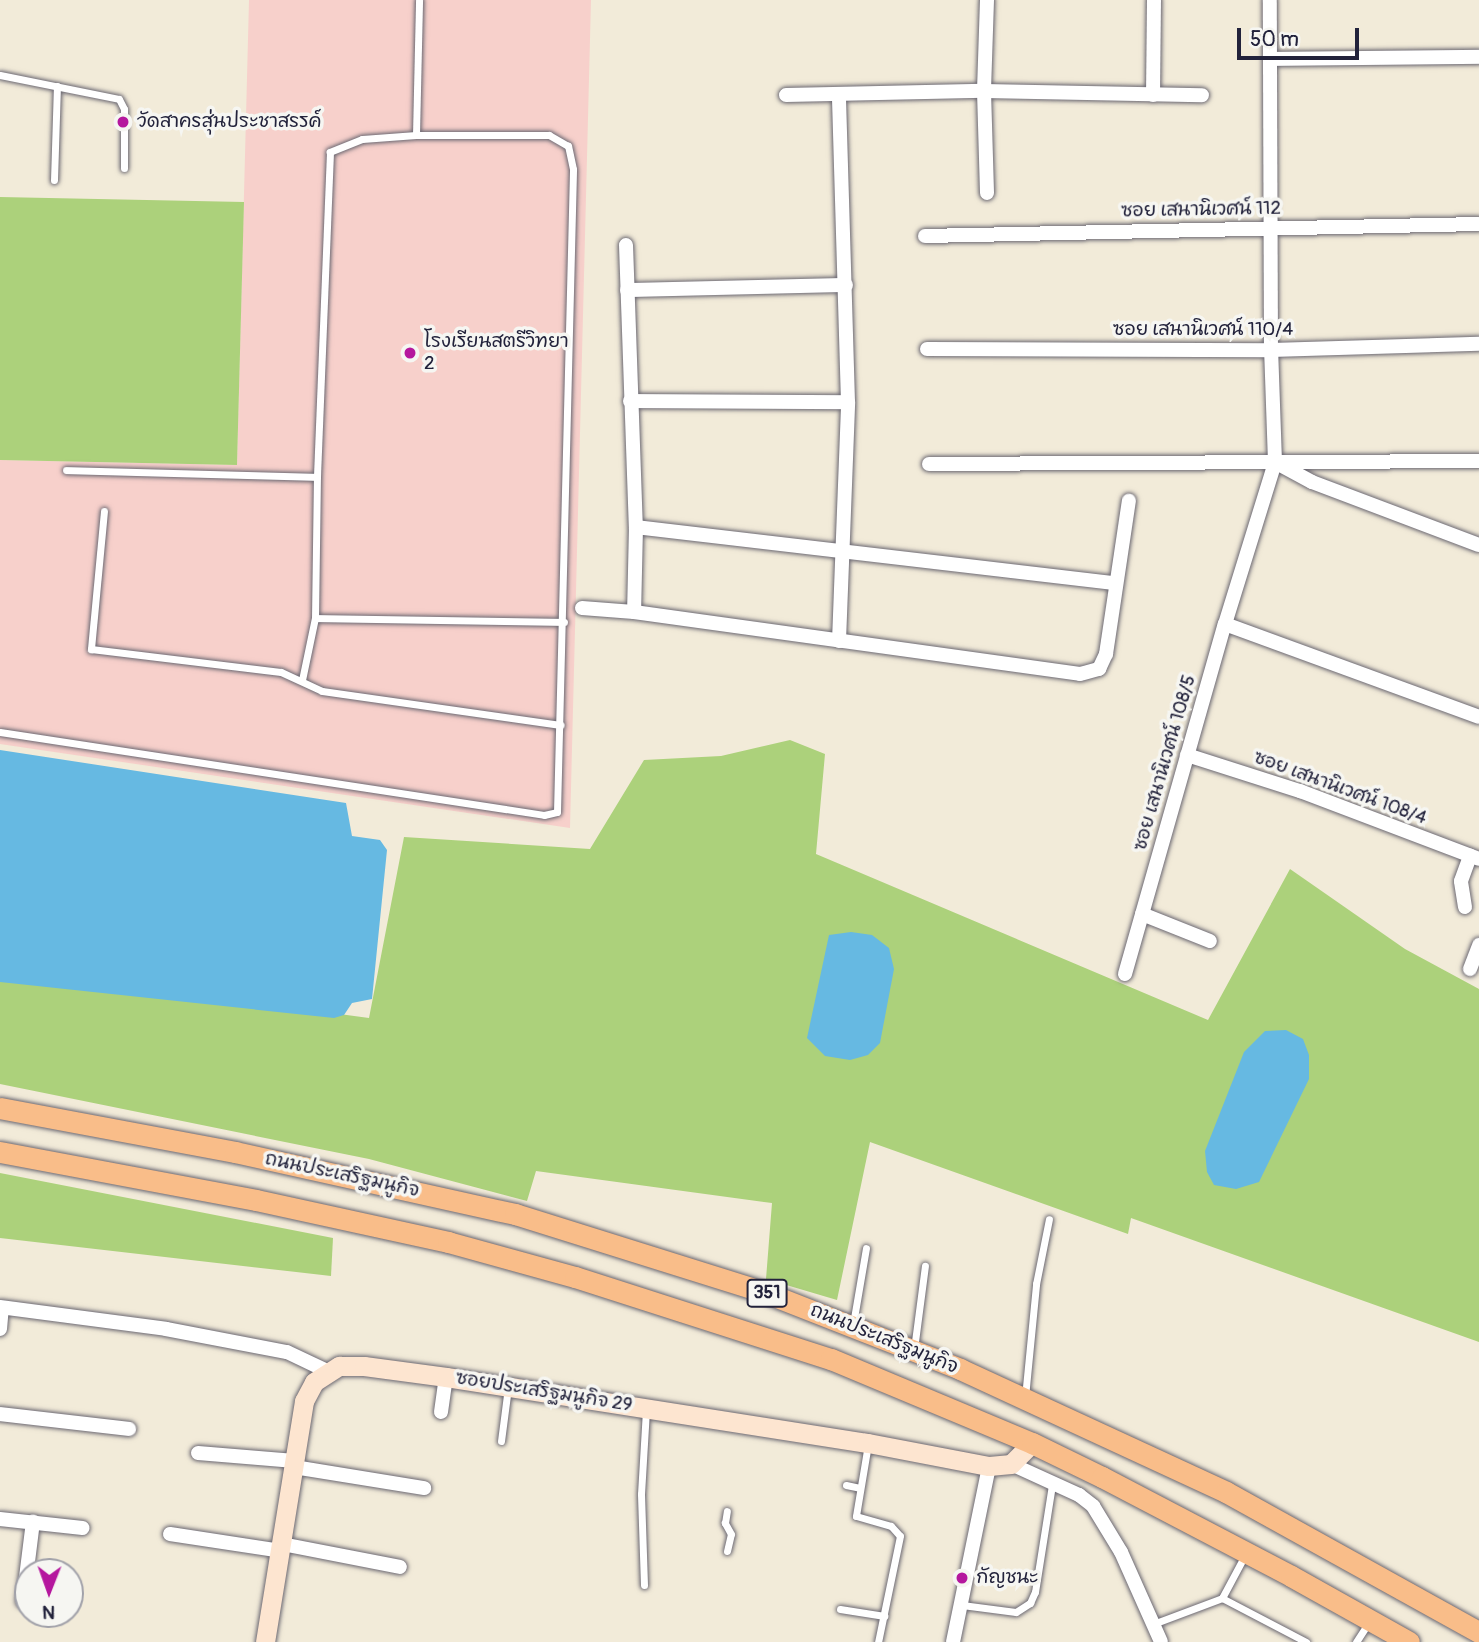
<!DOCTYPE html>
<html>
<head>
<meta charset="utf-8">
<style>
  body { margin:0 }
  #map { position:relative; width:1479px; height:1642px; overflow:hidden; background:#f2ebd9; font-family:Pangolin,"Playpen Sans Thai",sans-serif }
  div>[style] { position:absolute }
  [style*='--x'] { left:calc(var(--x)*1px); top:calc(var(--y)*1px); width:calc(var(--w)*1px); rotate:calc(var(--a)*1deg) }
  .built>* { inset:0; background:#f7d0cb }
  .green>* { inset:0; background:#acd17b }
  .water>* { inset:0; background:#66b9e2 }
  .roads { filter:drop-shadow(0 0 2px #6b6872) drop-shadow(0 0 2px #6b6872) }
  .lane>* { height:7px; margin:-3.5px; padding:0 3.5px; transform-origin:3.5px; border-radius:3.5px; background:#fff }
  .street>* { height:14px; margin:-7px; padding:0 7px; transform-origin:7px; border-radius:7px; background:#fff }
  .secondary>* { height:19px; margin:-9.5px; padding:0 9.5px; transform-origin:9.5px; border-radius:9.5px; background:#fde5d0 }
  .primary>* { height:21px; margin:-10.5px; padding:0 10.5px; transform-origin:10.5px; border-radius:10.5px; background:#f9bd89 }
  .dots>* { width:19px; height:19px; translate:-50% -50%; box-sizing:border-box; border:4px solid #f6f6f2; border-radius:50% }
  span { translate:-50% -50%; white-space:nowrap; text-align:center; line-height:1.15; -webkit-text-stroke:7px #f6f6f2; paint-order:stroke }
  .shield-label span { padding:2px 5px; background:#f6f6f2; border:2px solid; border-radius:5px; -webkit-text-stroke-width:0 }
  .shield-label { font-size:18px; color:#22223b; font-weight:700 }
  .poi-label { font-size:19px; color:#22223b }
  .left { translate:0 -50%; text-align:left }
  .street-label { font-size:19px; color:#22223b }
  .north { position:absolute; left:14px; top:1558px; width:70px; height:70px; box-sizing:border-box; background:#f6f6f2; border:2px solid #a1a1a9; border-radius:50%; rotate:181deg; font-size:19px; font-weight:700; line-height:28px; text-align:center; color:#22223b }
  .north::after { content:''; display:block; margin:auto; width:24px; height:32px; background:#b5179e; clip-path:polygon(50% 0,100% 100%,50% 72%,0 100%) }
  .scale { position:absolute; left:1237px; top:28px; width:122px; height:32px; box-sizing:border-box; border:4px solid #22223b; border-top:0; padding-left:9px; font-size:21px; line-height:24px; white-space:nowrap; color:#22223b; -webkit-text-stroke:5px #f6f6f2; paint-order:stroke }
</style>
</head>
<body>
<div id="map">
  <div class="built">
    <div style="clip-path:polygon(249px 0,591px 0,570px 828px,0 744px,0 460px,237px 465px)"></div>
  </div>
  <div class="green">
    <div style="clip-path:polygon(0 197px,244px 202px,237px 465px,0 460px)"></div>
    <div style="clip-path:polygon(790px 740px,825px 754px,816px 854px,1208px 1020px,1290px 869px,1405px 949px,1479px 989px,1479px 1342px,1131px 1218px,1128px 1234px,870px 1142px,837px 1300px,766px 1279px,772px 1203px,536px 1171px,527px 1201px,369px 1159px,0 1084px,0 968px,369px 1018px,404px 837px,590px 849px,644px 760px,721px 756px)"></div>
    <div style="clip-path:polygon(0 1173px,333px 1238px,331px 1276px,0 1238px)"></div>
  </div>
  <div class="water">
    <div style="clip-path:polygon(0 750px,346px 803px,352px 836px,380px 840px,387px 850px,372px 999px,352px 1003px,344px 1015px,334px 1018px,0 982px)"></div>
    <div style="clip-path:polygon(851px 932px,872px 935px,889px 948px,894px 969px,880px 1043px,868px 1055px,850px 1060px,825px 1056px,807px 1038px,829px 935px)"></div>
    <div style="clip-path:polygon(1286px 1030px,1303px 1039px,1309px 1055px,1309px 1079px,1259px 1182px,1236px 1189px,1214px 1185px,1207px 1172px,1205px 1151px,1244px 1052px,1265px 1031px)"></div>
  </div>
  <div class="roads">
    <div class="lane">
      <div style="--x:0;--y:75;--w:121;--a:11.4"></div>
      <div style="--x:119;--y:99;--w:11;--a:63"></div>
      <div style="--x:124;--y:109;--w:59;--a:90"></div>
      <div style="--x:416;--y:135;--w:135;--a:-88.7"></div>
      <div style="--x:54;--y:180;--w:94;--a:-88.2"></div>
      <div style="--x:104;--y:511;--w:139;--a:95.4"></div>
      <div style="--x:91;--y:649;--w:191;--a:6.9"></div>
      <div style="--x:281;--y:672;--w:45;--a:24.9"></div>
      <div style="--x:322;--y:691;--w:241;--a:8.1"></div>
      <div style="--x:315;--y:618;--w:141;--a:-89.2"></div>
      <div style="--x:302;--y:680;--w:63;--a:-78.2"></div>
      <div style="--x:315;--y:618;--w:249;--a:0.9"></div>
      <div style="--x:0;--y:732;--w:550;--a:8.67"></div>
      <div style="--x:544;--y:815;--w:13;--a:-13"></div>
      <div style="--x:557;--y:812;--w:643;--a:-88.57"></div>
      <div style="--x:573;--y:169;--w:24;--a:-102"></div>
      <div style="--x:568;--y:146;--w:22;--a:-150"></div>
      <div style="--x:549;--y:135;--w:133;--a:180"></div>
      <div style="--x:416;--y:135;--w:54;--a:175.8"></div>
      <div style="--x:362;--y:139;--w:35;--a:158"></div>
      <div style="--x:330;--y:152;--w:325;--a:92.3"></div>
      <div style="--x:317;--y:477;--w:251;--a:-178.4"></div>
      <div style="--x:853;--y:1324;--w:77;--a:-80.3"></div>
      <div style="--x:914;--y:1349;--w:84;--a:-82.5"></div>
      <div style="--x:1025;--y:1397;--w:114;--a:-84.4"></div>
      <div style="--x:1036;--y:1284;--w:66;--a:-78.7"></div>
      <div style="--x:501;--y:1441;--w:54;--a:-82.6"></div>
      <div style="--x:868;--y:1444;--w:73;--a:99.5"></div>
      <div style="--x:856;--y:1516;--w:36;--a:16"></div>
      <div style="--x:891;--y:1526;--w:13;--a:48"></div>
      <div style="--x:900;--y:1536;--w:108;--a:101.7"></div>
      <div style="--x:846;--y:1485;--w:14;--a:12"></div>
      <div style="--x:727;--y:1551;--w:17;--a:-77"></div>
      <div style="--x:731;--y:1534;--w:13;--a:-119"></div>
      <div style="--x:725;--y:1523;--w:12;--a:-81"></div>
      <div style="--x:644;--y:1585;--w:91;--a:-91.9"></div>
      <div style="--x:641;--y:1494;--w:85;--a:-86.6"></div>
      <div style="--x:1222;--y:1598;--w:49;--a:-61.9"></div>
      <div style="--x:962;--y:1605;--w:54;--a:7.4"></div>
      <div style="--x:1016;--y:1612;--w:17;--a:-33"></div>
      <div style="--x:1030;--y:1603;--w:12;--a:-66"></div>
      <div style="--x:1035;--y:1592;--w:108;--a:-81"></div>
      <div style="--x:840;--y:1609;--w:45;--a:9"></div>
      <div style="--x:1153;--y:1624;--w:74;--a:-20.6"></div>
      <div style="--x:1222;--y:1598;--w:95;--a:27.6"></div>
      <div style="--x:1356;--y:1642;--w:24;--a:-57"></div>
    </div>
    <div class="street">
      <div style="--x:987;--y:0;--w:91;--a:91.9"></div>
      <div style="--x:984;--y:91;--w:102;--a:88.3"></div>
      <div style="--x:1271;--y:59;--w:208;--a:-0.6"></div>
      <div style="--x:786;--y:95;--w:198;--a:-1.2"></div>
      <div style="--x:984;--y:91;--w:218;--a:1.1"></div>
      <div style="--x:1153;--y:95;--w:95;--a:-89.4"></div>
      <div style="--x:925;--y:236;--w:554;--a:-1.24"></div>
      <div style="--x:626;--y:245;--w:282;--a:88"></div>
      <div style="--x:636;--y:527;--w:85;--a:91.3"></div>
      <div style="--x:627;--y:290;--w:219;--a:-1.3"></div>
      <div style="--x:927;--y:349;--w:344;--a:0.2"></div>
      <div style="--x:1271;--y:350;--w:208;--a:-1.7"></div>
      <div style="--x:630;--y:401;--w:218;--a:0.3"></div>
      <div style="--x:1275;--y:462;--w:42;--a:28.4"></div>
      <div style="--x:1312;--y:482;--w:178;--a:20.7"></div>
      <div style="--x:929;--y:464;--w:550;--a:-0.31"></div>
      <div style="--x:636;--y:527;--w:483;--a:6.7"></div>
      <div style="--x:582;--y:608;--w:52;--a:4.4"></div>
      <div style="--x:634;--y:612;--w:450;--a:7.9"></div>
      <div style="--x:1080;--y:674;--w:20;--a:-15"></div>
      <div style="--x:1099;--y:669;--w:17;--a:-65"></div>
      <div style="--x:1106;--y:654;--w:155;--a:-81.5"></div>
      <div style="--x:1225;--y:624;--w:270;--a:20.1"></div>
      <div style="--x:839;--y:641;--w:239;--a:-87.8"></div>
      <div style="--x:848;--y:402;--w:308;--a:-91.7"></div>
      <div style="--x:1187;--y:755;--w:119;--a:17.7"></div>
      <div style="--x:1300;--y:791;--w:191;--a:20.8"></div>
      <div style="--x:1465;--y:907;--w:26;--a:-99"></div>
      <div style="--x:1461;--y:881;--w:27;--a:-70"></div>
      <div style="--x:1142;--y:914;--w:73;--a:21.7"></div>
      <div style="--x:1470;--y:969;--w:26;--a:-69"></div>
      <div style="--x:1125;--y:974;--w:364;--a:-74.1"></div>
      <div style="--x:1225;--y:624;--w:170;--a:-72.8"></div>
      <div style="--x:1275;--y:462;--w:112;--a:-92"></div>
      <div style="--x:1271;--y:350;--w:350;--a:-90.2"></div>
      <div style="--x:0;--y:1307;--w:167;--a:7.5"></div>
      <div style="--x:166;--y:1329;--w:123;--a:10.8"></div>
      <div style="--x:287;--y:1352;--w:44;--a:25.4"></div>
      <div style="--x:0;--y:1329;--w:21;--a:-85"></div>
      <div style="--x:441;--y:1412;--w:35;--a:-82"></div>
      <div style="--x:0;--y:1414;--w:130;--a:6.6"></div>
      <div style="--x:198;--y:1453;--w:97;--a:4.7"></div>
      <div style="--x:1011;--y:1464;--w:75;--a:24.5"></div>
      <div style="--x:1079;--y:1495;--w:18;--a:38"></div>
      <div style="--x:1093;--y:1506;--w:54;--a:58.7"></div>
      <div style="--x:1121;--y:1552;--w:98;--a:66"></div>
      <div style="--x:294;--y:1467;--w:132;--a:9.2"></div>
      <div style="--x:0;--y:1519;--w:83;--a:6.2"></div>
      <div style="--x:170;--y:1534;--w:112;--a:8.7"></div>
      <div style="--x:282;--y:1544;--w:120;--a:11"></div>
      <div style="--x:23;--y:1601;--w:80;--a:-82.8"></div>
      <div style="--x:953;--y:1642;--w:180;--a:-78.4"></div>
    </div>
    <div class="secondary">
      <div style="--x:265;--y:1642;--w:244;--a:-80.8"></div>
      <div style="--x:304;--y:1401;--w:21;--a:-62"></div>
      <div style="--x:314;--y:1382;--w:30;--a:-33"></div>
      <div style="--x:339;--y:1366;--w:25;--a:0"></div>
      <div style="--x:364;--y:1366;--w:83;--a:7.6"></div>
      <div style="--x:446;--y:1377;--w:427;--a:8.9"></div>
      <div style="--x:868;--y:1443;--w:123;--a:10.8"></div>
      <div style="--x:989;--y:1466;--w:22;--a:-5"></div>
      <div style="--x:1011;--y:1464;--w:30;--a:-45"></div>
    </div>
    <div class="primary">
      <div style="--x:0;--y:1108;--w:239;--a:10.6"></div>
      <div style="--x:235;--y:1152;--w:287;--a:12.5"></div>
      <div style="--x:515;--y:1214;--w:261;--a:17.4"></div>
      <div style="--x:764;--y:1292;--w:211;--a:21.4"></div>
      <div style="--x:960;--y:1369;--w:293;--a:24.8"></div>
      <div style="--x:1226;--y:1492;--w:289;--a:29"></div>
      <div style="--x:0;--y:1152;--w:260;--a:10.6"></div>
      <div style="--x:256;--y:1200;--w:197;--a:12.3"></div>
      <div style="--x:448;--y:1242;--w:132;--a:15.4"></div>
      <div style="--x:575;--y:1277;--w:269;--a:17.8"></div>
      <div style="--x:831;--y:1359;--w:218;--a:22.7"></div>
      <div style="--x:1032;--y:1443;--w:78;--a:25.9"></div>
      <div style="--x:1102;--y:1477;--w:213;--a:27.6"></div>
      <div style="--x:1291;--y:1576;--w:135;--a:29.2"></div>
    </div>
  </div>
  <div class="dots">
    <div style="left:123px;top:122px;background:#b5179e"></div>
    <div style="left:410px;top:353px;background:#b5179e"></div>
    <div style="left:962px;top:1578px;background:#b5179e"></div>
  </div>
  <div class="shield-label">
    <span style="left:767px;top:1293px">351</span>
  </div>
  <div class="poi-label">
    <span class="left" style="left:137px;top:122px">วัดสาครสุ่นประชาสรรค์</span>
    <span class="left" style="left:424px;top:353px">โรงเรียนสตรีวิทยา<br>2</span>
    <span class="left" style="left:976px;top:1578px">กัญชนะ</span>
  </div>
  <div class="street-label">
    <span style="left:1201px;top:210px;rotate:-1deg">ซอย เสนานิเวศน์ 112</span>
    <span style="left:1203px;top:330px">ซอย เสนานิเวศน์ 110/4</span>
    <span style="left:1165px;top:763px;rotate:-74deg">ซอย เสนานิเวศน์ 108/5</span>
    <span style="left:1340px;top:788px;rotate:20deg">ซอย เสนานิเวศน์ 108/4</span>
    <span style="left:342px;top:1175px;rotate:12deg">ถนนประเสริฐมนูกิจ</span>
    <span style="left:884px;top:1339px;rotate:22deg">ถนนประเสริฐมนูกิจ</span>
    <span style="left:544px;top:1392px;rotate:9deg">ซอยประเสริฐมนูกิจ 29</span>
  </div>
  <div class="north">N</div>
  <div class="scale">50 m</div>
</div>
</body>
</html>
